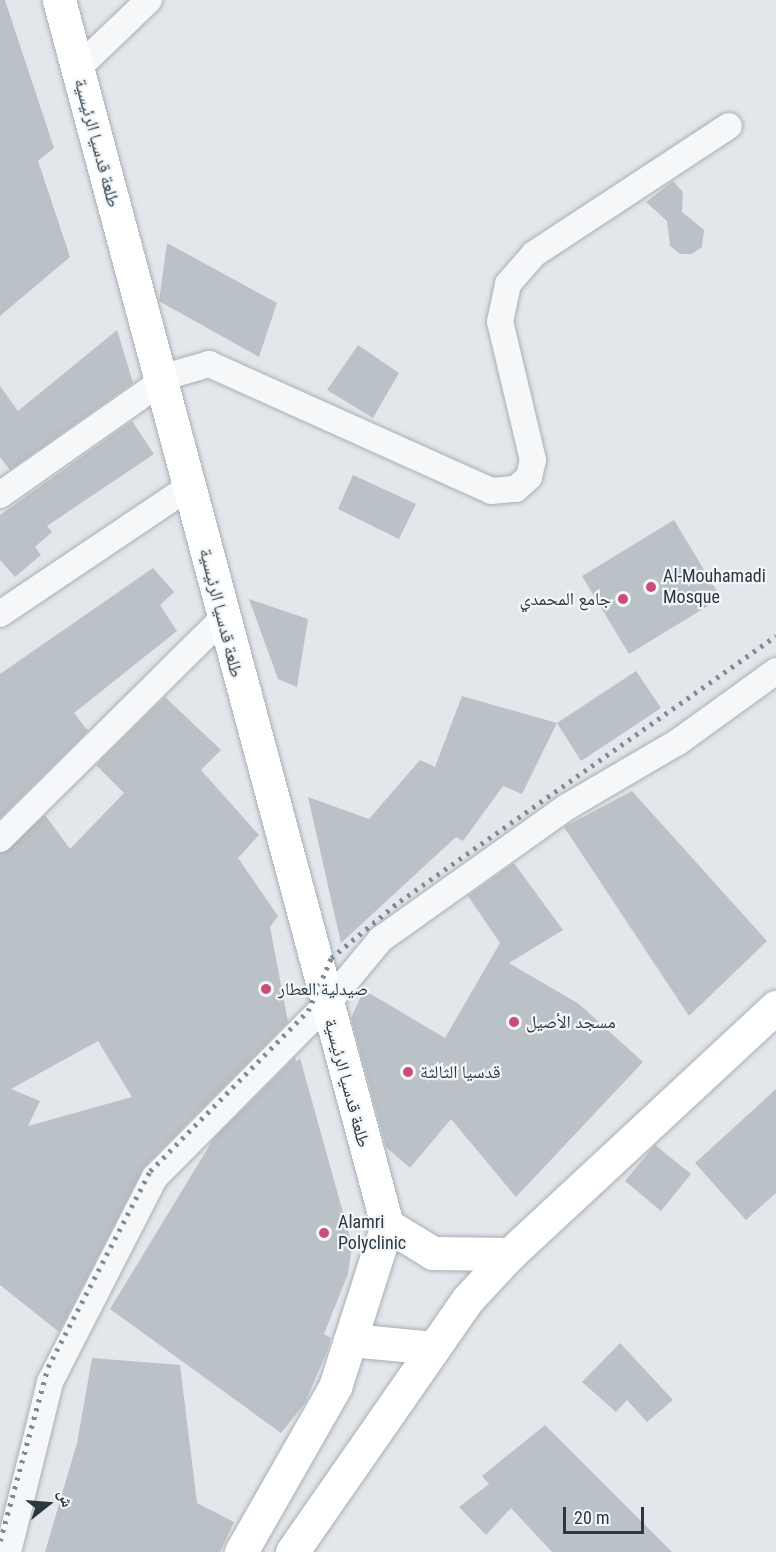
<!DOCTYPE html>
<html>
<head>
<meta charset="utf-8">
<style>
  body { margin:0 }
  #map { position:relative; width:776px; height:1552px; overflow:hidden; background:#e3e7eb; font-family:"Roboto Condensed","Noto Naskh Arabic",sans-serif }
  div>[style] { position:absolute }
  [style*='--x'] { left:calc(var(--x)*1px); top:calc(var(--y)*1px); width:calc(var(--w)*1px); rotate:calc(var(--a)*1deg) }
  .building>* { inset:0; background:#bac2c7 }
  .roads { filter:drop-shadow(0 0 2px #a8afb5) drop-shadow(0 0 2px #a8afb5) }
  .street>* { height:26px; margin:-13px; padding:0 13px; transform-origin:13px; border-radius:13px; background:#f6f7f9 }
  .secondary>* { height:33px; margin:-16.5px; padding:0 16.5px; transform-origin:16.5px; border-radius:16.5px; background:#fff }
  .primary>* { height:33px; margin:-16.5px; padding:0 16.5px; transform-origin:16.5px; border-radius:16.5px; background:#fff }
  .rail>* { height:4.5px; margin-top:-2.25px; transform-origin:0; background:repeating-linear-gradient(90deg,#7d8a94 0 3px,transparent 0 9px) }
  .dots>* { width:16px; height:16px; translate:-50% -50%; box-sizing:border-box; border:3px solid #f3f6f8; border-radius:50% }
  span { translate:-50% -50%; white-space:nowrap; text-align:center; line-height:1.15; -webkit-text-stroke:4.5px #f3f6f8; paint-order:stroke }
  .street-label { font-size:18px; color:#2b3842 }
  .poi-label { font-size:18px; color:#2b3842 }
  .left { translate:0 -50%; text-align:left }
  .right { translate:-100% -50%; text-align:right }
  .north { position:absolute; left:18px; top:1474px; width:60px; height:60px; -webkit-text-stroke:4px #f3f6f8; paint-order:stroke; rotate:73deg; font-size:16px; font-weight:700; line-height:24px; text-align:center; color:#2b3842 }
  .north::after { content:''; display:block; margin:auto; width:21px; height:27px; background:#2b3842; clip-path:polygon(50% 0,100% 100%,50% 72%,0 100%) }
  .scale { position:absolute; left:563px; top:1507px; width:81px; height:27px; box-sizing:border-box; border:3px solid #2b3842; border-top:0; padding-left:8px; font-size:18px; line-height:21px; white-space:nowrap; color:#2b3842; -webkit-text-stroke:4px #f3f6f8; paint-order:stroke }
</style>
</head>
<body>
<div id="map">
  <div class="building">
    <div style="clip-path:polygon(0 0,5px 0,54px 148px,38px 161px,70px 257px,0 316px)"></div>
    <div style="clip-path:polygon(673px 181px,683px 192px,682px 212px,704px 230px,702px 247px,692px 254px,680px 254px,670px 246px,667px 221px,646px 202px)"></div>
    <div style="clip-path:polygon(167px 243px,277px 303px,259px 357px,159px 301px)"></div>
    <div style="clip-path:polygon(117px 330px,133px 383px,10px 470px,0 457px,0 386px,18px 411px)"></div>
    <div style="clip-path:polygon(358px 345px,399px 373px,373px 418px,327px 390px)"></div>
    <div style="clip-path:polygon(132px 421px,154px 454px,47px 526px,52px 532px,35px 547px,41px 555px,15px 577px,0 560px,0 515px)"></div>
    <div style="clip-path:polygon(353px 475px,416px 504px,399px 539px,338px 509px)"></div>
    <div style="clip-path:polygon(674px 520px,721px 598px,629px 654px,582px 576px)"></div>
    <div style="clip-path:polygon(153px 568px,174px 592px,160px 605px,177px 631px,74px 713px,88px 731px,0 818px,0 674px)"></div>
    <div style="clip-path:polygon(249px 599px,308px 619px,297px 687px,278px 679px)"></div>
    <div style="clip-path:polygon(636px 671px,661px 708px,581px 761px,557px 723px)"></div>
    <div style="clip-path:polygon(462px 696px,557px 723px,522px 794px,503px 786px,463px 841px,456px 837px,341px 943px,308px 797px,369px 819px,420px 760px,435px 767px)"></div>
    <div style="clip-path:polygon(evenodd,165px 697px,221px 750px,201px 770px,259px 835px,238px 858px,278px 916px,270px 927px,288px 1022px,144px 1167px,59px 1332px,0 1285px,0 854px,45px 815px,70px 849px,124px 793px,96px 765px,165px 697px,98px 1041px,132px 1097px,28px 1126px,40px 1101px,11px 1089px,98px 1041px)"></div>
    <div style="clip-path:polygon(632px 791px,767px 941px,689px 1016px,564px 827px)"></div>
    <div style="clip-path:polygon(514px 863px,563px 930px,509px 963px,579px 1004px,643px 1062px,516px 1197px,451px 1119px,410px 1168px,386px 1147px,351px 1018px,364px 990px,445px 1038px,500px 943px,468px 896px)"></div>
    <div style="clip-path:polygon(295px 1057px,296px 1062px,300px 1058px,352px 1245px,348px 1274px,324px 1334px,331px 1338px,328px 1349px,305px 1403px,281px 1433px,110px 1309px,214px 1138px)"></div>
    <div style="clip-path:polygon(776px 1089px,776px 1193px,746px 1220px,695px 1163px)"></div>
    <div style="clip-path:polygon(655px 1145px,691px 1174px,661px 1211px,625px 1181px)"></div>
    <div style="clip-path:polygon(620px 1343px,673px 1400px,647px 1422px,627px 1400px,616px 1412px,582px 1382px)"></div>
    <div style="clip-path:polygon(92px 1358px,180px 1365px,197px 1503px,234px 1522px,220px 1552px,45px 1552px,77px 1443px)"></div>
    <div style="clip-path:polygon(545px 1425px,672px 1552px,552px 1552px,511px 1508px,486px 1535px,459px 1507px,489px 1484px,482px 1476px)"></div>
  </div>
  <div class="roads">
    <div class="street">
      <div style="--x:78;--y:68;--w:98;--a:-43.8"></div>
      <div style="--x:0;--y:495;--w:209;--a:-35.1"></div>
      <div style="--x:171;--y:375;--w:40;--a:-16"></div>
      <div style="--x:209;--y:364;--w:309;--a:24.2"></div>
      <div style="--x:491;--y:491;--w:25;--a:-5"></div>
      <div style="--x:516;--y:489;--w:18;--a:-43"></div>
      <div style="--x:529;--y:477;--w:17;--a:-77"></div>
      <div style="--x:533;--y:460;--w:142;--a:-103.4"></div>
      <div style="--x:500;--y:322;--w:39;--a:-78"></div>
      <div style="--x:508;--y:284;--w:40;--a:-49"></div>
      <div style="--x:534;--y:254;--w:233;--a:-33.3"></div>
      <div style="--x:0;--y:614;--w:228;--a:-33.9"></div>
      <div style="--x:0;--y:839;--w:313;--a:-44.7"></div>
      <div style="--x:8;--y:1552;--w:175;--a:-76.1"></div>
      <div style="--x:50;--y:1382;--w:230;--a:-62.9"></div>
      <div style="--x:155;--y:1177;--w:244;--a:-45.2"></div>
      <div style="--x:327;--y:1004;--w:85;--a:-50.3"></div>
      <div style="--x:381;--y:939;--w:228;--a:-35.4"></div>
      <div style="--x:567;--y:807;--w:129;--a:-30.4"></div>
      <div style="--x:678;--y:742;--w:121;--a:-35.9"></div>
    </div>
    <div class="secondary">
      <div style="--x:59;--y:0;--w:1268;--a:75.01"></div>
      <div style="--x:387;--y:1225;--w:170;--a:107.8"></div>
      <div style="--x:335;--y:1387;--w:190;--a:119.7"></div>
      <div style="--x:387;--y:1225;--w:54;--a:31.3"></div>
      <div style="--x:433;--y:1253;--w:77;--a:0.7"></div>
    </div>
    <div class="primary">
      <div style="--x:350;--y:1340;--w:84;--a:5.4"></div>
      <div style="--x:292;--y:1552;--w:308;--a:-55.2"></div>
      <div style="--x:468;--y:1299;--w:62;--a:-47"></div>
      <div style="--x:510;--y:1254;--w:363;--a:-42.9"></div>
    </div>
  </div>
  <div class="rail">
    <div style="--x:0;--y:1541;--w:180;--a:-74.6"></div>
    <div style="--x:48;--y:1367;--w:221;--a:-62.5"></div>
    <div style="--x:150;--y:1171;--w:225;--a:-45.4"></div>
    <div style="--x:308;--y:1011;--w:58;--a:-66.5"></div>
    <div style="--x:331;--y:958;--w:89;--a:-39.6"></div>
    <div style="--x:400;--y:901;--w:460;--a:-35.2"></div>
  </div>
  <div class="dots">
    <div style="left:651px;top:587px;background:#c94e77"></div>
    <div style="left:623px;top:599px;background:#c94e77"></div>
    <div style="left:266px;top:989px;background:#c94e77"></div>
    <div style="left:514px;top:1022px;background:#c94e77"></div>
    <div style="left:408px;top:1072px;background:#c94e77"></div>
    <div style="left:324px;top:1233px;background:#c94e77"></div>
  </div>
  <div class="street-label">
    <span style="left:97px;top:143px;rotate:75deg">طلعة قدسيا الرئيسية</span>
    <span style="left:221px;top:613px;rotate:76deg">طلعة قدسيا الرئيسية</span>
    <span style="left:347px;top:1083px;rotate:75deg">طلعة قدسيا الرئيسية</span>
  </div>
  <div class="poi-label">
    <span class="left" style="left:663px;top:587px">Al-Mouhamadi<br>Mosque</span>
    <span class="right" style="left:611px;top:599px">جامع المحمدي</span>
    <span class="left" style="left:278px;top:989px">صيدلية العطار</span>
    <span class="left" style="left:526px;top:1022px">مسجد الأصيل</span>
    <span class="left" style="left:420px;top:1072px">قدسيا الثالثة</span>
    <span class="left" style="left:338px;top:1233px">Alamri<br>Polyclinic</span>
  </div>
  <div class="north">ش</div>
  <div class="scale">20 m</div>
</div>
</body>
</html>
